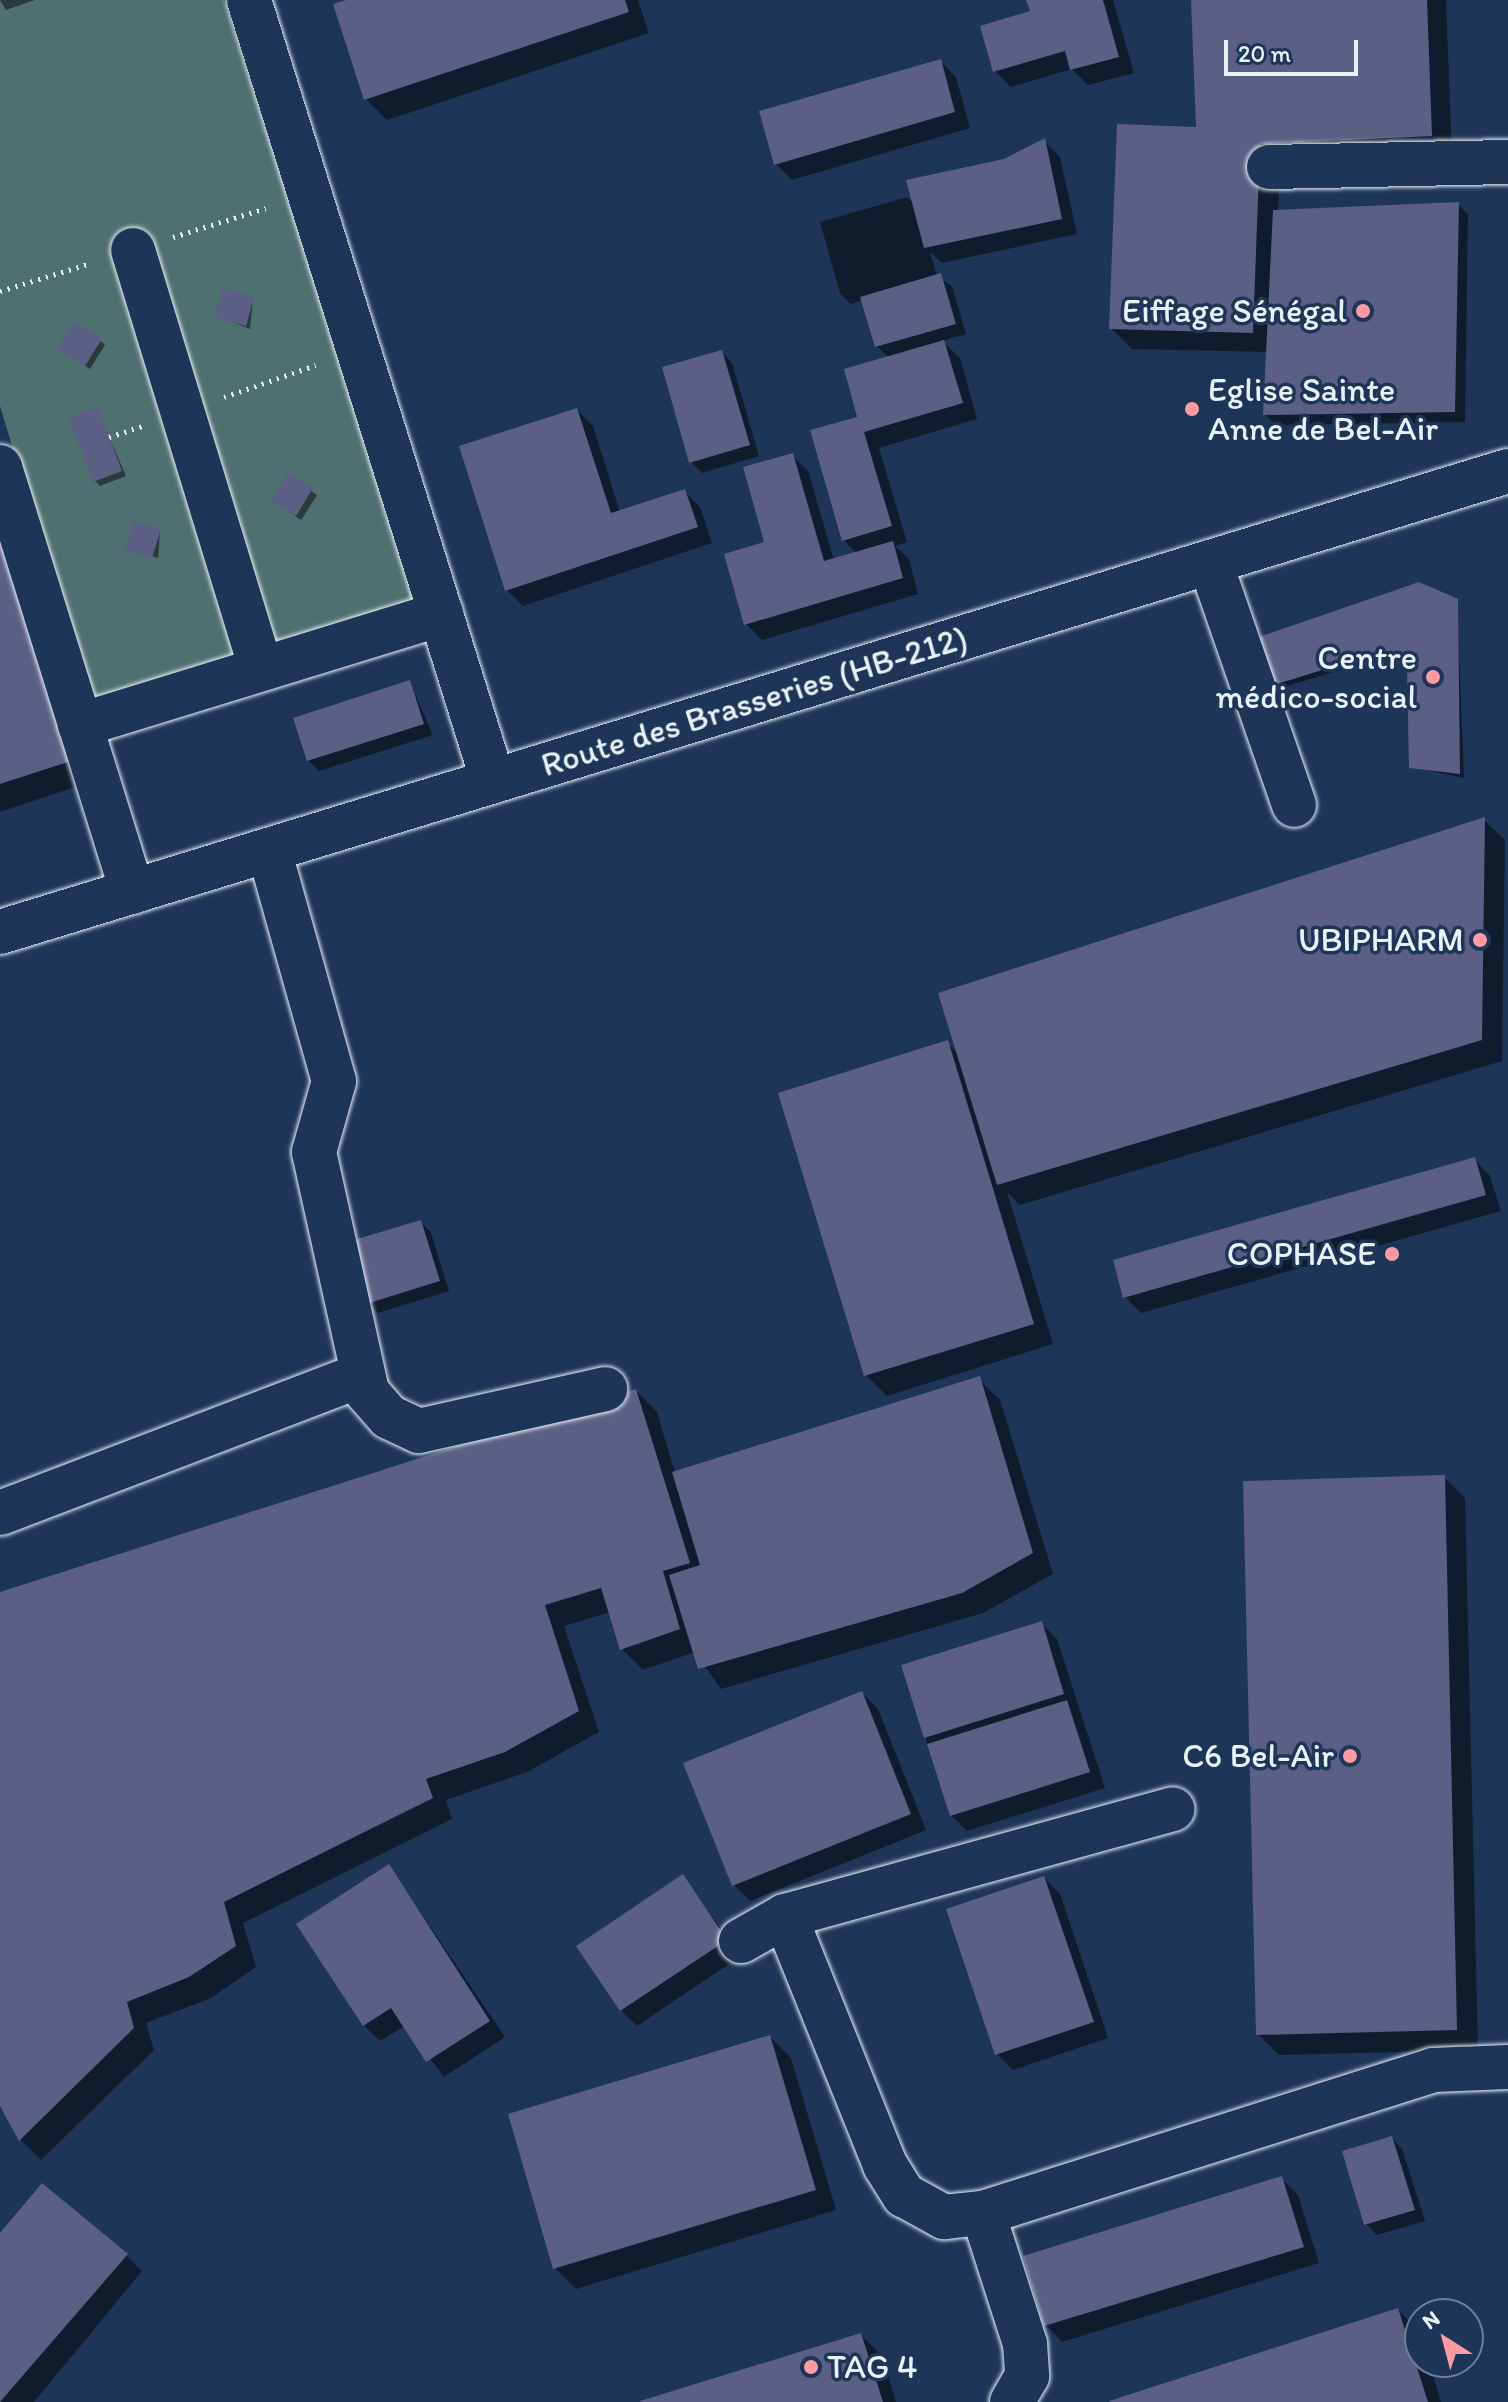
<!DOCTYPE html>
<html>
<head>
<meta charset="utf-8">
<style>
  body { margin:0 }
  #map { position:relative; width:1508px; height:2402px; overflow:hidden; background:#1d3557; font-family:Itim,sans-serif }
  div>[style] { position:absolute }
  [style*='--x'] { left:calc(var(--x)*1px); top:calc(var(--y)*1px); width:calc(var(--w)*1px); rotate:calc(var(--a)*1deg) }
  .green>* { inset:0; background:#4e7070 }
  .shadow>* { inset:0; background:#0007 }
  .building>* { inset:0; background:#5b5f84 }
  .path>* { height:5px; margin-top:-2.5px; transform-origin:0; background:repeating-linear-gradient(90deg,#e8f1f8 0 2px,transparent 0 8px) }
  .roads { filter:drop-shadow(0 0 2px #e8f1f8) drop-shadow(0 0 2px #e8f1f8) }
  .minor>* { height:44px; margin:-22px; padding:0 22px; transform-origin:22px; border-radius:22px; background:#1d3557 }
  .dots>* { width:22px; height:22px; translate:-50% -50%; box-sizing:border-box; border:4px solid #1d3557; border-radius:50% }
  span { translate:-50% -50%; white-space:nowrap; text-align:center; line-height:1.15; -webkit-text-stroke:7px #1d3557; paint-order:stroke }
  .poi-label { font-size:34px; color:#e8f1f8 }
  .right { translate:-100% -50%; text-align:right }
  .left { translate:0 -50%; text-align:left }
  .street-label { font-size:34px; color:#e8f1f8 }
  .north { position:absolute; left:1404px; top:2298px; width:80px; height:80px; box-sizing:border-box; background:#1d3557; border:2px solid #6e8097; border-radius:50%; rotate:324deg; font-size:22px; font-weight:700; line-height:32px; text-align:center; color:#e8f1f8 }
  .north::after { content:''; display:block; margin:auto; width:28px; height:36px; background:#ff9aa2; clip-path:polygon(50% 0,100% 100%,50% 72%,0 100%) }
  .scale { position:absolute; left:1224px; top:40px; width:134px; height:36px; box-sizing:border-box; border:4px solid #e8f1f8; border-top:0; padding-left:10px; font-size:24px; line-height:28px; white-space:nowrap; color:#e8f1f8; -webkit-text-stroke:6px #1d3557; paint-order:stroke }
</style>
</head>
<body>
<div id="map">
  <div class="green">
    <div style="clip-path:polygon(0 0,224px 0,417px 601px,90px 701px,0 406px)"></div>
  </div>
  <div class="shadow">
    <div style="clip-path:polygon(0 0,35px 0,6px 10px)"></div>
    <div style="clip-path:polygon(352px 0,638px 0,649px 33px,387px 120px,366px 99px)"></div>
    <div style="clip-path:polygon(1028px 0,1113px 0,1134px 73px,1088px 85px,1072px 69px,1011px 87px,995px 71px,1032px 13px)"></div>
    <div style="clip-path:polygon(1193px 0,1446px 0,1452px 156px,1280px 164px,1278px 212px,1458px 204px,1468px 215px,1465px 422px,1276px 425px,1265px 414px,1268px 352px,1132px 349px,1111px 328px,1198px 129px)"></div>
    <div style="clip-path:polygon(940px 61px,956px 77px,970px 128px,792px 180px,776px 164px)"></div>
    <div style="clip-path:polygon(1044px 141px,1060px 157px,1077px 234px,942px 263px,930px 252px,937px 276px,952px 286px,966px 334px,942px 341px,960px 358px,977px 419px,879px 448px,907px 542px,895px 546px,909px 559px,918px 594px,762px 640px,746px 624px,792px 455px,808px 471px,834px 560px,857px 554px,844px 540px,860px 418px,889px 358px,877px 346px,864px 300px,851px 304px,840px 293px,820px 222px,907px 197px,915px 205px)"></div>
    <div style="clip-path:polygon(253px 299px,250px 329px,217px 316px)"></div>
    <div style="clip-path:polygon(101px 341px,105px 345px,90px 369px,59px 349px)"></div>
    <div style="clip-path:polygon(722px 352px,732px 363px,759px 456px,702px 473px,691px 462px)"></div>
    <div style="clip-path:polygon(97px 409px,126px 476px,100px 486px,95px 481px)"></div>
    <div style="clip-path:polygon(577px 410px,593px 426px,620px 512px,684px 491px,700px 507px,712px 543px,523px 606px,507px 590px)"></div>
    <div style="clip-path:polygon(289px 476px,317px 495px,301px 520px,273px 501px)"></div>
    <div style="clip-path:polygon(0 525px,93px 781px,0 812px)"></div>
    <div style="clip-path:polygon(160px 531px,158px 558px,127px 549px)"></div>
    <div style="clip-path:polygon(1457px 600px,1464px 778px,1411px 767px,1409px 670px,1390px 655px,1281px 688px,1276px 683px)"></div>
    <div style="clip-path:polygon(410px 683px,433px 735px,319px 771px,308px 760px)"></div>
    <div style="clip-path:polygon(1484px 820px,1505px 840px,1502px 1061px,1020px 1205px,1007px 1192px,1053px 1344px,887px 1396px,866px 1375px,947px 1043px,959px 1054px)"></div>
    <div style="clip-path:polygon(1474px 1159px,1490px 1176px,1501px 1211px,1141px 1313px,1125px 1297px)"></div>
    <div style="clip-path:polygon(421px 1222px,431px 1233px,449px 1291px,378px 1313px,368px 1303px)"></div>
    <div style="clip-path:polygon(979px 1379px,1000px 1400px,1053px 1574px,983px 1613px,721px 1689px,695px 1652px,643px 1670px,622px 1649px,611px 1612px,564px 1626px,599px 1732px,527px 1772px,446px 1800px,452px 1819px,243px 1923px,256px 1967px,211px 1998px,146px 2023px,154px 2050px,41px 2160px,21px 2140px,0 2102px,0 1594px,636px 1391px,657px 1412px,675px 1473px)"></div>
    <div style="clip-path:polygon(1444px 1477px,1465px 1498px,1478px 2050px,1279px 2055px,1258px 2034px)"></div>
    <div style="clip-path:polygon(1041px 1623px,1057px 1639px,1105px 1788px,967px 1831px,951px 1815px,925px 1736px)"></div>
    <div style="clip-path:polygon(862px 1693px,878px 1709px,926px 1830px,750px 1901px,734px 1885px,685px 1764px)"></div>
    <div style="clip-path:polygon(389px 1866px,505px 2037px,444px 2077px,405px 2026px,380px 2041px,364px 2025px)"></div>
    <div style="clip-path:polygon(683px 1877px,741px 1956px,637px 2026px,621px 2010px)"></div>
    <div style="clip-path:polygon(1044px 1878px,1060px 1894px,1108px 2038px,1013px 2070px,997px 2054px)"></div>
    <div style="clip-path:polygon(770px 2037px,791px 2058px,836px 2210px,576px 2289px,555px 2268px)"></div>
    <div style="clip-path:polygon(1392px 2138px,1402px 2149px,1425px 2221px,1377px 2235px,1366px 2224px)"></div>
    <div style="clip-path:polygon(1282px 2179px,1298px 2195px,1319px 2263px,1062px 2342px,1046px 2325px,1026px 2257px)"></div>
    <div style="clip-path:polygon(0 2236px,126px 2255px,142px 2271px,34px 2402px,0 2402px)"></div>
    <div style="clip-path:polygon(1398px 2310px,1419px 2331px,1420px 2362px,1429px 2362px,1441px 2402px,1114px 2402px)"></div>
    <div style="clip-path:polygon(861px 2335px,882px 2356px,896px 2402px,644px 2402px)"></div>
  </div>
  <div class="building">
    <div style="clip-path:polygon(346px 0,625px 0,629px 12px,364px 100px,333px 4px)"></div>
    <div style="clip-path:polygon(1026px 0,1103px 0,1119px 57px,1070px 70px,1065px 51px,993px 72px,980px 26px,1030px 11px)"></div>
    <div style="clip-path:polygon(1191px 0,1427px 0,1432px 136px,1260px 144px,1253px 333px,1109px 329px,1117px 124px,1196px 127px)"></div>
    <div style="clip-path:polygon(941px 59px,955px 112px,774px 165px,759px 111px)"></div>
    <div style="clip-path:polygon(1045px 138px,1062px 219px,924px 248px,906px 180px,1004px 159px)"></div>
    <div style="clip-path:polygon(1459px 202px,1455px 412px,1263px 415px,1273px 210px)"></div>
    <div style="clip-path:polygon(941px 273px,956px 324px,875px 347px,860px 297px)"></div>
    <div style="clip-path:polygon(223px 288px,254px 297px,246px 326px,214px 317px)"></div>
    <div style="clip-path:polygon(74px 322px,102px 339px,85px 366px,57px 349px)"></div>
    <div style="clip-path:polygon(944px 340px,963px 403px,864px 432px,892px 526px,842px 541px,810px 430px,857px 417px,844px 369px)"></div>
    <div style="clip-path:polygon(722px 350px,750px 445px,689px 463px,662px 367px)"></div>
    <div style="clip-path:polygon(98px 407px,122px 471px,93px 482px,69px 418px)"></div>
    <div style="clip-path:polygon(577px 408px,611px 513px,685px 489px,698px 527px,505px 591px,459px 446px)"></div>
    <div style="clip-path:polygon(793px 453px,824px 561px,893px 541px,903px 578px,744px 625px,724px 554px,764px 542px,743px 467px)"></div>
    <div style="clip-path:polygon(288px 473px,313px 488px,296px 516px,270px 501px)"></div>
    <div style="clip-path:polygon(134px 521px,161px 529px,152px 558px,124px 550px)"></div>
    <div style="clip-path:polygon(0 539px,74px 760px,0 784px)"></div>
    <div style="clip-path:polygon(1419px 582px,1458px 599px,1460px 774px,1409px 768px,1407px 670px,1383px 651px,1274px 685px,1259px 637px)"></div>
    <div style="clip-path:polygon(410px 680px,424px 724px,307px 761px,293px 718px)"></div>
    <div style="clip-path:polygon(1485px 817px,1482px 1040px,997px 1185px,938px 993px)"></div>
    <div style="clip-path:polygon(948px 1040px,1034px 1324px,864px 1376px,778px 1093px)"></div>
    <div style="clip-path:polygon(1475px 1157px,1486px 1195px,1123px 1298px,1113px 1260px)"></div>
    <div style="clip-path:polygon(421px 1220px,440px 1281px,366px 1304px,347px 1242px)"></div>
    <div style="clip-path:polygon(980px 1376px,1033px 1553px,962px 1593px,698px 1669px,669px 1575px,700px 1565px,672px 1472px)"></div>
    <div style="clip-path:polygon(636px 1389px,690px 1563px,663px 1571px,680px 1629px,620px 1650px,601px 1588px,545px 1605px,579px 1711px,505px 1752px,426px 1779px,433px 1798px,224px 1902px,236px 1946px,189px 1977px,127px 2002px,134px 2028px,19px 2141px,0 2106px,0 1592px)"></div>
    <div style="clip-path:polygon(1445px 1475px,1457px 2030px,1256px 2035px,1243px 1481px)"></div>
    <div style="clip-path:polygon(1042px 1621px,1064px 1694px,924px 1738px,901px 1665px)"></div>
    <div style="clip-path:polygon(862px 1691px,911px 1814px,732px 1886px,683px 1763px)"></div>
    <div style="clip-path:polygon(1067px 1700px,1090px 1772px,950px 1816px,927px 1744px)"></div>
    <div style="clip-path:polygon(389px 1864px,490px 2021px,426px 2062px,391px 2008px,363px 2026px,296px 1924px)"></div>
    <div style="clip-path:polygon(683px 1874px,727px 1940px,620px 2011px,576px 1946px)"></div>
    <div style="clip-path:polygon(1044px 1876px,1094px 2022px,995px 2055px,946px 1909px)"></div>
    <div style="clip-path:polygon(770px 2035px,816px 2190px,553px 2269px,508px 2114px)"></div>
    <div style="clip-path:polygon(1392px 2136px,1415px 2210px,1364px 2225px,1342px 2151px)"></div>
    <div style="clip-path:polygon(1282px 2176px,1304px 2247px,1044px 2326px,1023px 2256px)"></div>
    <div style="clip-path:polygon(42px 2183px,128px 2254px,0 2402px,0 2233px)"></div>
    <div style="clip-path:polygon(1398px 2308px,1428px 2402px,1110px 2402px,1109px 2401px)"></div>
    <div style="clip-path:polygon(861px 2333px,883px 2402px,640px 2402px,640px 2401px)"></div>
  </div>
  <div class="path">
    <div style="--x:173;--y:237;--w:97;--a:-17.3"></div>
    <div style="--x:0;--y:291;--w:95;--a:-17.1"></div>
    <div style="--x:224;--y:397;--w:97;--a:-19.2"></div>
    <div style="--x:109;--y:437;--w:35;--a:-18"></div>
  </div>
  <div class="roads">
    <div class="minor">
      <div style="--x:249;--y:0;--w:818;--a:72.65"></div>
      <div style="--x:1269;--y:167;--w:239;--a:-1.2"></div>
      <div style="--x:133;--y:250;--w:438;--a:73"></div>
      <div style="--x:0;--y:467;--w:445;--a:72.7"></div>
      <div style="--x:1210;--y:562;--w:257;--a:70.9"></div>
      <div style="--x:80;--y:725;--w:378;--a:-17.1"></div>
      <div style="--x:269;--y:850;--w:240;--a:74.3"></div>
      <div style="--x:334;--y:1081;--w:74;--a:105.7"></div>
      <div style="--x:314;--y:1152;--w:246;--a:77.5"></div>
      <div style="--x:367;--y:1392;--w:33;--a:49"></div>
      <div style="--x:389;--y:1417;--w:33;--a:25"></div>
      <div style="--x:419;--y:1431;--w:191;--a:-12.7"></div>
      <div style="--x:0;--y:932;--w:1577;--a:-17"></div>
      <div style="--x:0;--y:1513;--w:384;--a:-20.9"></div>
      <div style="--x:785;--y:1916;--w:268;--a:68.1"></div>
      <div style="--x:885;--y:2165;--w:36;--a:58"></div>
      <div style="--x:904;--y:2195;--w:46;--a:28.8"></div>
      <div style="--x:944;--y:2217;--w:39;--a:-6"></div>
      <div style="--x:983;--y:2213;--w:472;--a:-17.6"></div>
      <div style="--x:1433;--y:2070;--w:75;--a:-2.3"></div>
      <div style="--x:741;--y:1941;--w:51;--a:-29.6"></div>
      <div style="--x:785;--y:1916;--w:402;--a:-15.4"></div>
      <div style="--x:983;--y:2213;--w:138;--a:72.2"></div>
      <div style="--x:1025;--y:2344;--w:32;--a:86"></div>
      <div style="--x:1027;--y:2376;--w:30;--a:120"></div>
    </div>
  </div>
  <div class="dots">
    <div style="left:1363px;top:311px;background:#ff9aa2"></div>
    <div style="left:1192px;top:409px;background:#ff9aa2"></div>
    <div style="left:1433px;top:677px;background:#ff9aa2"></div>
    <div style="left:1480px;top:940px;background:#ff9aa2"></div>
    <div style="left:1392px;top:1254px;background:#ff9aa2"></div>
    <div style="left:1350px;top:1756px;background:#ff9aa2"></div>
    <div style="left:811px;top:2367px;background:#ff9aa2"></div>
  </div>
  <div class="poi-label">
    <span class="right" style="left:1347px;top:311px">Eiffage Sénégal</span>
    <span class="left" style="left:1208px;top:409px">Eglise Sainte<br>Anne de Bel-Air</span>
    <span class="right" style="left:1417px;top:677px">Centre<br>médico-social</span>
    <span class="right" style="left:1464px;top:940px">UBIPHARM</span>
    <span class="right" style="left:1376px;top:1254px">COPHASE</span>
    <span class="right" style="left:1334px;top:1756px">C6 Bel-Air</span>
    <span class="left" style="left:827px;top:2367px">TAG 4</span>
  </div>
  <div class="street-label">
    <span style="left:754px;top:701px;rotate:-17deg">Route des Brasseries (HB-212)</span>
  </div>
  <div class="north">N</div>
  <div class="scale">20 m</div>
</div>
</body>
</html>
